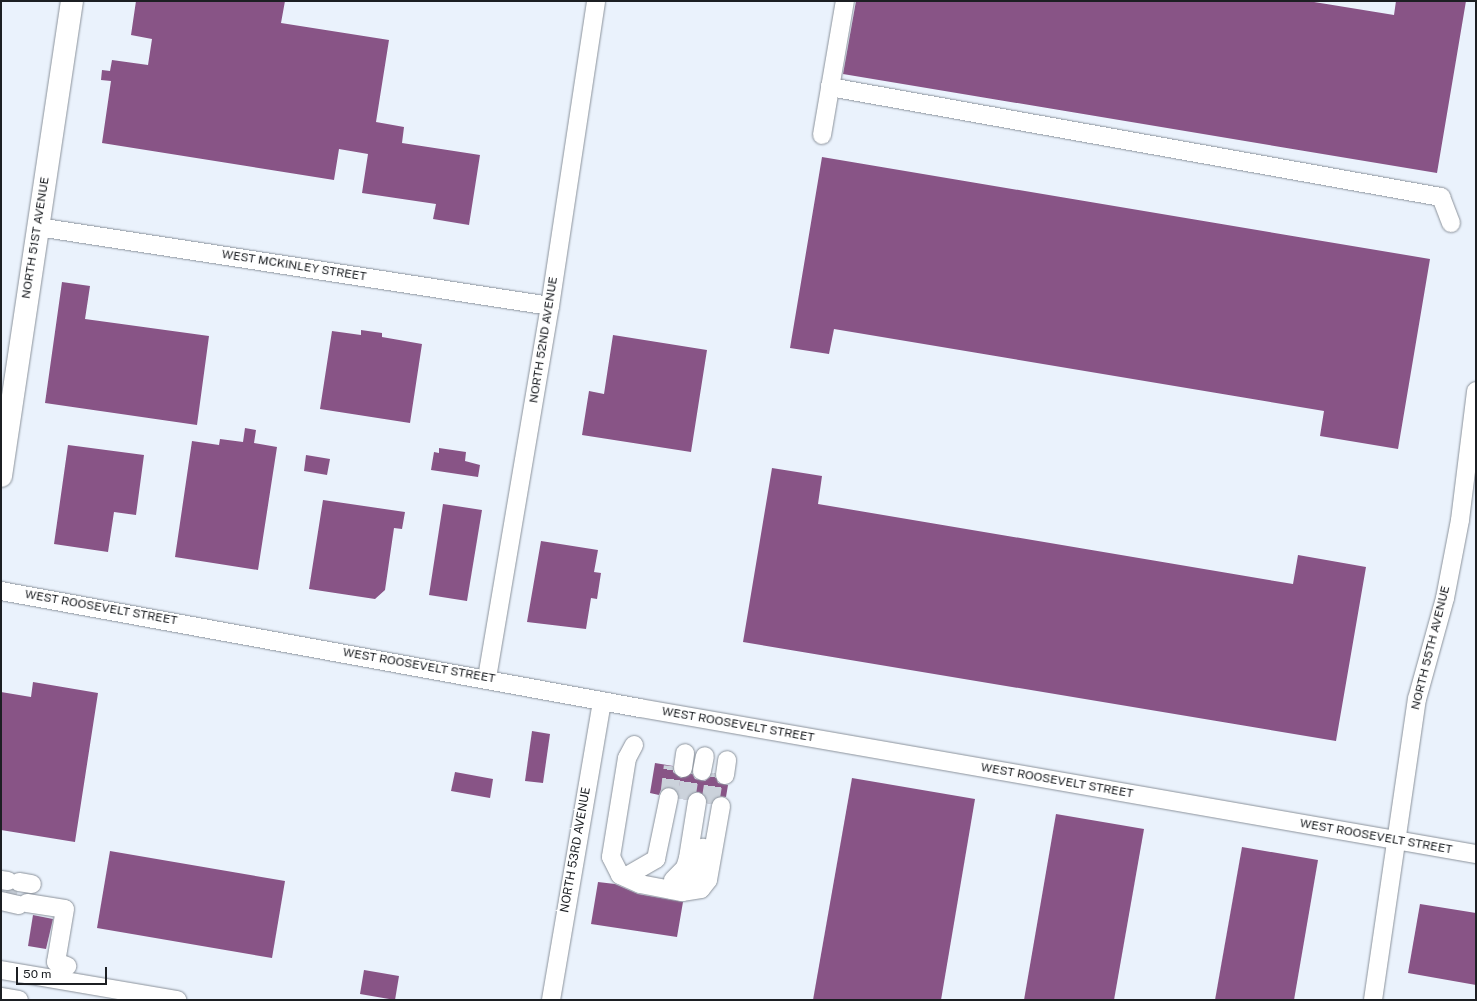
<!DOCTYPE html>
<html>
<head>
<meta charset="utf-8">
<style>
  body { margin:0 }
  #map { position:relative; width:1477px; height:1001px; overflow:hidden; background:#eaf2fc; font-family:"Public Sans",sans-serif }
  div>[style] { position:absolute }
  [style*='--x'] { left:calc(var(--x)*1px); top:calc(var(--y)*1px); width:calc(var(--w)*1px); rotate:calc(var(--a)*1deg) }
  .building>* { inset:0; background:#885486 }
  .minor-tunnel>* { height:18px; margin-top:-9px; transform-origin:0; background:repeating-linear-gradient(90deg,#cbd2db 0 18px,transparent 0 27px) }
  .roads { filter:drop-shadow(0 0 1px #8b929b) drop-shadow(0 0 1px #8b929b) }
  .minor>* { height:18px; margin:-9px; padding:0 9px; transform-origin:9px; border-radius:9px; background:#fff }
  .major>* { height:22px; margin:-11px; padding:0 11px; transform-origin:11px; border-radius:11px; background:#fff }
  span { translate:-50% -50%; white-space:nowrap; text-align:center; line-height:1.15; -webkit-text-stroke:4px #fff; paint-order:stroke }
  .street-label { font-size:12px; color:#1c1f23 }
  .frame { position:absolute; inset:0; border:2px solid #1c1f23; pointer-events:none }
  .scale { position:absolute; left:16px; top:967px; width:91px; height:18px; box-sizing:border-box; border:2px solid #1c1f23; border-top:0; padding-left:5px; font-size:12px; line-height:14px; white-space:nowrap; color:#1c1f23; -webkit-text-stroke:3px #fff; paint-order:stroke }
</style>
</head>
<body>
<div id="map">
  <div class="building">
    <div style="clip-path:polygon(136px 1px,285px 1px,281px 23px,389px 40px,376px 122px,404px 127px,402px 143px,480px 155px,469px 225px,433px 219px,436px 204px,362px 193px,368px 154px,339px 149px,334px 180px,102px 143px,111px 81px,101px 80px,102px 70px,110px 71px,112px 60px,148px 65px,152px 39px,131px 35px)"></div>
    <div style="clip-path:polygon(856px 1px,1308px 1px,1394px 15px,1396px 1px,1466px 1px,1437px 173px,843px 74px)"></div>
    <div style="clip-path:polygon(822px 157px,1430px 259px,1398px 449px,1320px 436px,1324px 411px,834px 329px,829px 354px,790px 348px)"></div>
    <div style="clip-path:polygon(62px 282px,90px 286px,85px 319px,209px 336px,197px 425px,45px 403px)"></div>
    <div style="clip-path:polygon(361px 330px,382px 333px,382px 337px,422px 344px,410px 423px,320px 409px,332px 331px,361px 335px)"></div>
    <div style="clip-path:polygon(613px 335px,707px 350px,691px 452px,582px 435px,589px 391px,604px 394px)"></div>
    <div style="clip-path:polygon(245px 428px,256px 430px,254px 443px,277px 447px,258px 570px,175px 557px,192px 441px,219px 445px,220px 439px,243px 442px)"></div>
    <div style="clip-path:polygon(68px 445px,144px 455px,136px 515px,114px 512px,108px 552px,54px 544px)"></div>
    <div style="clip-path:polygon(439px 448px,466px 452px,465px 461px,480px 465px,478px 477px,431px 470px,434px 452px,439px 453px)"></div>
    <div style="clip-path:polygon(306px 455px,330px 459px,327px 475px,304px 471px)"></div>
    <div style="clip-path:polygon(772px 468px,822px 476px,818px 504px,1293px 584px,1298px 555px,1366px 567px,1336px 741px,743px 642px)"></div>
    <div style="clip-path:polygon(323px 500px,405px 512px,402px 529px,394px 528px,385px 590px,375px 599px,309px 589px)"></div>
    <div style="clip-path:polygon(443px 504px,482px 510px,467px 601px,429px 595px)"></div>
    <div style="clip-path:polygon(541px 541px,598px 550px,594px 572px,601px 573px,597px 599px,591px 598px,586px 629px,527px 622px)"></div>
    <div style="clip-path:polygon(33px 682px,98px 693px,75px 842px,1px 830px,1px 692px,31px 697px)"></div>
    <div style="clip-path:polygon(532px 731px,550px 734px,543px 783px,525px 781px)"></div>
    <div style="clip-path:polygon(655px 763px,673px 766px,673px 772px,681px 778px,692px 773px,695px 779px,705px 781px,715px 773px,718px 783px,728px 785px,726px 797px,717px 796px,711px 804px,707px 803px,707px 798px,699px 792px,693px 792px,687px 800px,679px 798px,676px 789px,671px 787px,661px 790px,659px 795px,650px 793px)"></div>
    <div style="clip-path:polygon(455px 772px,493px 779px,490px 798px,451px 791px)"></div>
    <div style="clip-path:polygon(852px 778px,975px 799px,941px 1000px,813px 1000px)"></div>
    <div style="clip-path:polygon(1056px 814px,1144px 829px,1114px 1000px,1024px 1000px)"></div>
    <div style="clip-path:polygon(1242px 847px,1318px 860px,1294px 1000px,1215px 1000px)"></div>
    <div style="clip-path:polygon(110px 851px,285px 881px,272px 958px,97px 928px)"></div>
    <div style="clip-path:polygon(598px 882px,615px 884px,638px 894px,683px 902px,677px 937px,591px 924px)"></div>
    <div style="clip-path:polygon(1420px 904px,1476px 913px,1476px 985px,1408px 973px)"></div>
    <div style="clip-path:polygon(33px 915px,53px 919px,46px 949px,28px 946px)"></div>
    <div style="clip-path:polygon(364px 970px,399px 976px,395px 1000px,360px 994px)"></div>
  </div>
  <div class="minor-tunnel">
    <div style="--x:669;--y:797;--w:31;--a:-83"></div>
    <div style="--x:686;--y:800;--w:31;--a:-81"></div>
    <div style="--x:710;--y:804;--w:31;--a:-81"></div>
    <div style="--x:6;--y:893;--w:11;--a:10"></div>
  </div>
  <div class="roads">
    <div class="minor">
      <div style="--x:830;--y:87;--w:621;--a:10.21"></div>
      <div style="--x:1441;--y:197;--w:28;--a:69"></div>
      <div style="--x:822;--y:135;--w:136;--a:-80.3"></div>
      <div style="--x:38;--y:227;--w:518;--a:8.77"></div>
      <div style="--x:1;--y:591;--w:650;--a:10.38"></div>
      <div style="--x:640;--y:708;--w:849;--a:9.91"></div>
      <div style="--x:487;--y:678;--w:377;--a:-80.4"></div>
      <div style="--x:550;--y:306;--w:308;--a:-81.4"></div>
      <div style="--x:634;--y:745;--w:15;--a:118"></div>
      <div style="--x:627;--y:758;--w:100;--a:99.2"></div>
      <div style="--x:611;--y:857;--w:20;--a:63"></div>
      <div style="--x:620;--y:875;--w:22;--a:24"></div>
      <div style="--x:640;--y:884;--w:43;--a:10.8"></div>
      <div style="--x:682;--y:892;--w:19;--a:-9"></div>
      <div style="--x:701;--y:889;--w:11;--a:-52"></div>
      <div style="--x:708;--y:880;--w:75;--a:-80"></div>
      <div style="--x:683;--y:768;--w:15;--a:-82"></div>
      <div style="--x:702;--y:771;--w:15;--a:-79"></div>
      <div style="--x:725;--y:775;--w:15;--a:-82"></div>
      <div style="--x:625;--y:877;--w:36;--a:-30"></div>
      <div style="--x:656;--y:859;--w:63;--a:-78.2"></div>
      <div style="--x:1;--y:880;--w:7;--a:8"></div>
      <div style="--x:673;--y:880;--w:17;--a:-45"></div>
      <div style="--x:685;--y:868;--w:10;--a:-73"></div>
      <div style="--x:688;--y:858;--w:57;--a:-80.9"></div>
      <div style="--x:19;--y:882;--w:13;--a:9"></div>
      <div style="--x:672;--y:890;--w:31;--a:-36"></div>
      <div style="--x:697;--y:872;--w:25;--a:-76"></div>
      <div style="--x:1;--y:901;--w:18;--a:13"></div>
      <div style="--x:27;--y:903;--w:38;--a:9"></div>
      <div style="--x:65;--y:909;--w:54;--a:99.6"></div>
      <div style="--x:56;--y:962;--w:12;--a:20"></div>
      <div style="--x:1;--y:970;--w:179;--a:9.7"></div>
      <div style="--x:1;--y:997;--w:18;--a:9"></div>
      <div style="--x:551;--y:1000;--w:303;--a:-80.3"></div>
      <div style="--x:1373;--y:1000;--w:304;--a:-81.7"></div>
      <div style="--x:1417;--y:699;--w:105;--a:-74.5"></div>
      <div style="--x:1445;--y:598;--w:79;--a:-79.1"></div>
      <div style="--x:1460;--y:520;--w:130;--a:-82.9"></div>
    </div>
    <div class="major">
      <div style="--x:1;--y:476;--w:480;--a:-81.5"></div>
    </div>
  </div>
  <div class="street-label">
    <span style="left:36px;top:238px;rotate:-81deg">NORTH 51ST AVENUE</span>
    <span style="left:294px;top:266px;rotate:9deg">WEST MCKINLEY STREET</span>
    <span style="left:544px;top:340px;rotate:-81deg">NORTH 52ND AVENUE</span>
    <span style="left:101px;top:608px;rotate:10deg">WEST ROOSEVELT STREET</span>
    <span style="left:1431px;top:648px;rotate:-76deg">NORTH 55TH AVENUE</span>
    <span style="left:419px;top:666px;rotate:10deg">WEST ROOSEVELT STREET</span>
    <span style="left:738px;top:725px;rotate:10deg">WEST ROOSEVELT STREET</span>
    <span style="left:1057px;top:781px;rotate:10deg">WEST ROOSEVELT STREET</span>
    <span style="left:1376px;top:837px;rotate:10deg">WEST ROOSEVELT STREET</span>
    <span style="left:576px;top:850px;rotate:-80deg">NORTH 53RD AVENUE</span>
  </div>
  <div class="frame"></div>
  <div class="scale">50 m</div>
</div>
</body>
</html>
